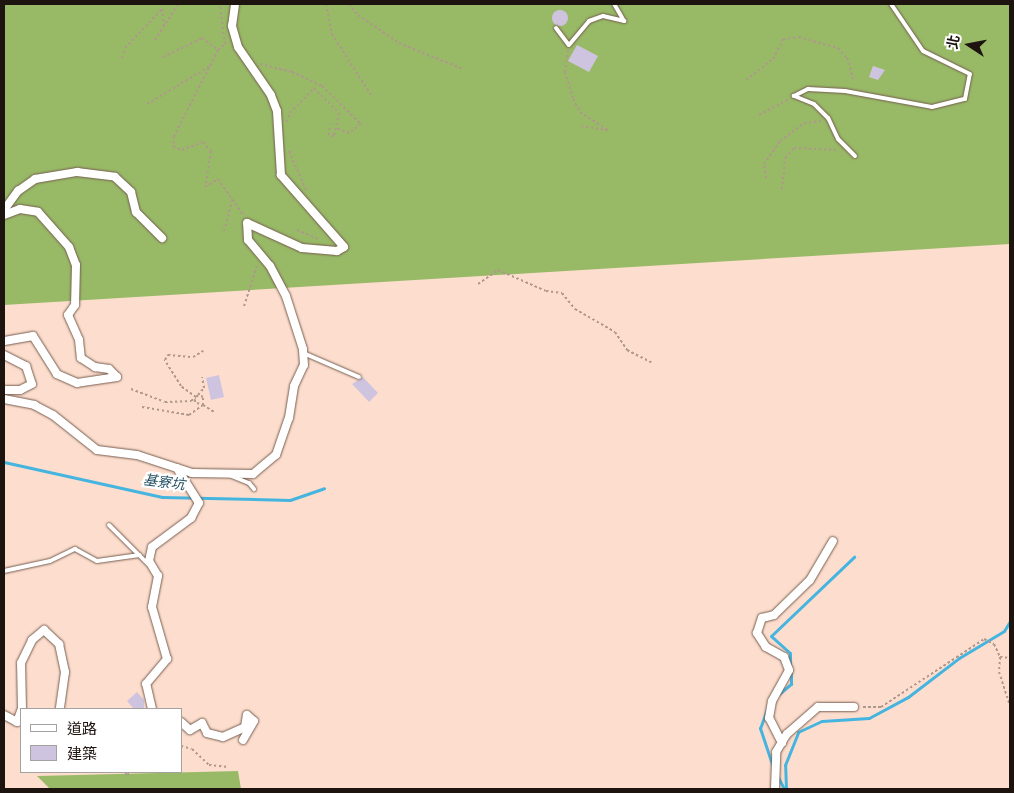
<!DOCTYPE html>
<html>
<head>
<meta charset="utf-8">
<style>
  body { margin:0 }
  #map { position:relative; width:1014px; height:793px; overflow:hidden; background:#fddece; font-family:"Times New Roman","Noto Sans TC",serif }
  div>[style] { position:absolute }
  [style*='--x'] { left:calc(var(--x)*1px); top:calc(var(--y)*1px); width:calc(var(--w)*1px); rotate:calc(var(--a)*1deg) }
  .forest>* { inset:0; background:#98ba67 }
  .stream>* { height:3px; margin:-1.5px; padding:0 1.5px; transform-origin:1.5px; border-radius:1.5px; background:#45b5e0 }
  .building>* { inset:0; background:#cfc4e0 }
  .round { border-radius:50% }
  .path>* { height:2px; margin-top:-1px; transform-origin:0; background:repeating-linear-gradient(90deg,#af978b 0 2.5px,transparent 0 5px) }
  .roads { filter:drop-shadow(0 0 1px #775d4f) drop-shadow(0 0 1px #775d4f) }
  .lane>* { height:4px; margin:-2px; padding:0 2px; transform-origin:2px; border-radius:2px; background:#fff }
  .street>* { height:8px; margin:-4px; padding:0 4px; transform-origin:4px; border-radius:4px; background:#fff }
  span { translate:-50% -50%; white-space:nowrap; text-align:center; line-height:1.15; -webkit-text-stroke:4.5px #fff; paint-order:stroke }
  .water-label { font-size:14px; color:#255365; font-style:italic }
  .frame { position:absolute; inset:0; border:5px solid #1e140f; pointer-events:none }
  .legend { position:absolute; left:20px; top:708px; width:162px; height:65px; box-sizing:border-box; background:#fff; border:1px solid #a5a19f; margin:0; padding:6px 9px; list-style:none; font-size:15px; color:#1e140f }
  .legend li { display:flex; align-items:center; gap:10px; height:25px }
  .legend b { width:25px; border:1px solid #a5a19f }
  .north { position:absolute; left:944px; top:20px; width:50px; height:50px; -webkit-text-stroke:4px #fff; paint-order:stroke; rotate:281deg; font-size:14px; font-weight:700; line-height:20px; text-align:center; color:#1e140f }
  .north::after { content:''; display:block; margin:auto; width:18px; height:22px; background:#1e140f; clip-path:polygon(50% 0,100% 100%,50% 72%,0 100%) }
</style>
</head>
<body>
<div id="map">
  <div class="forest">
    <div style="clip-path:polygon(4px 4px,1010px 4px,1010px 244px,4px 305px)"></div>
    <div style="clip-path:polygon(238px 771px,241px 789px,50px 789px,37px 776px)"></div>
  </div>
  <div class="stream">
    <div style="--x:4;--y:462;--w:162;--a:12.5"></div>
    <div style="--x:162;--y:497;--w:128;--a:1.3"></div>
    <div style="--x:290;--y:500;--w:36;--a:-19"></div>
    <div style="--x:790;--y:667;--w:14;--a:-90"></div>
    <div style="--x:790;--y:653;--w:25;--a:-138"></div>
    <div style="--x:771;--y:636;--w:115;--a:-43.6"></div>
    <div style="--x:779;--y:694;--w:16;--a:-40"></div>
    <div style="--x:791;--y:684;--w:11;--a:-90"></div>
    <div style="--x:770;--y:701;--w:29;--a:110"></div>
    <div style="--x:760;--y:728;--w:41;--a:71.6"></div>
    <div style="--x:778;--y:777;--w:13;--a:63"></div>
    <div style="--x:786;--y:789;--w:24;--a:-92"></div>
    <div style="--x:785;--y:765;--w:35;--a:-68"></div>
    <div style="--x:798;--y:732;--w:26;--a:-25"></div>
    <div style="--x:822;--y:721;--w:47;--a:-3.7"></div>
    <div style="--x:869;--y:718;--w:44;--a:-28.3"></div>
    <div style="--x:908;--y:697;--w:64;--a:-37.4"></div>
    <div style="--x:959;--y:658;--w:52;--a:-31"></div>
    <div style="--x:1004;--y:631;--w:12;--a:-59"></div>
  </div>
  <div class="building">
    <div class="round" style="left:552px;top:10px;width:16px;height:16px"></div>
    <div style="clip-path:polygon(577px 45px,598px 56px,589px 72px,568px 61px)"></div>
    <div style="clip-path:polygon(873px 66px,885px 70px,878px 80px,869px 77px)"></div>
    <div style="clip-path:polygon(219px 375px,224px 397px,211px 400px,206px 378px)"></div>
    <div style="clip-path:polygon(363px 377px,378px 393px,369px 402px,352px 384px)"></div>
    <div style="clip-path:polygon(137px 692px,144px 700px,144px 709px,134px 709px,127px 701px)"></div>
  </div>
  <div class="path">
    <div style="--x:326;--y:4;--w:31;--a:79"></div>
    <div style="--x:332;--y:34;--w:72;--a:57.4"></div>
    <div style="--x:349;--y:4;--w:14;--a:51"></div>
    <div style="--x:358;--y:15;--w:50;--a:34.3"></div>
    <div style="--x:399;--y:43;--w:69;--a:22.1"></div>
    <div style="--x:155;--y:40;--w:43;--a:-57.4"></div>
    <div style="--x:218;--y:50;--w:9;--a:-41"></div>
    <div style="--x:225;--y:44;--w:40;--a:-97.1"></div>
    <div style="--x:568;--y:50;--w:22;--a:98"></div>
    <div style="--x:565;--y:72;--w:28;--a:73"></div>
    <div style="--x:573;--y:99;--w:15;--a:62"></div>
    <div style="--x:580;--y:112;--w:33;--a:33"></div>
    <div style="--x:608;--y:130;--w:27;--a:-172"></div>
    <div style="--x:163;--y:57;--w:43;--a:-26"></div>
    <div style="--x:202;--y:38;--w:20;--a:37"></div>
    <div style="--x:218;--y:50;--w:97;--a:117.1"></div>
    <div style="--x:174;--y:136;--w:10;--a:96"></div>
    <div style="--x:173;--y:146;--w:10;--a:24"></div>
    <div style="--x:182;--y:150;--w:22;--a:-21"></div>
    <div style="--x:203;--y:142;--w:12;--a:48"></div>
    <div style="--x:211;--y:151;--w:36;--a:99"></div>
    <div style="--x:205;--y:187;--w:15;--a:-32"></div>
    <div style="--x:218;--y:179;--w:45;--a:54.9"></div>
    <div style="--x:122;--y:58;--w:10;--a:-73"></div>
    <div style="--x:125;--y:48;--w:54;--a:-46.5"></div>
    <div style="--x:162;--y:9;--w:17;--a:83"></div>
    <div style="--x:260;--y:64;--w:33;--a:14"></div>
    <div style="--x:292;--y:72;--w:33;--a:25"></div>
    <div style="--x:322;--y:86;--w:54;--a:44.3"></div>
    <div style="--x:361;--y:124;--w:15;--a:143"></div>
    <div style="--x:349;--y:133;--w:15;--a:-160"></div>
    <div style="--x:746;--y:80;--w:34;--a:-38"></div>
    <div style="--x:773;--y:59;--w:22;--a:-63"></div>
    <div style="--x:783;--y:39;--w:16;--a:-7"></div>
    <div style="--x:799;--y:37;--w:41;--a:15.8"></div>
    <div style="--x:838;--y:48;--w:13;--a:48"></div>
    <div style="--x:847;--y:58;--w:22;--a:74"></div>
    <div style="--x:147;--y:104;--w:76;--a:-31"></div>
    <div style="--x:759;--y:115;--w:34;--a:-28"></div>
    <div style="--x:287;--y:122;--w:9;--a:-72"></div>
    <div style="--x:290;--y:113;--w:35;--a:-46"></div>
    <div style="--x:314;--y:88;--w:35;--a:45"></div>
    <div style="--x:339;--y:113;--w:24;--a:102"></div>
    <div style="--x:334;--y:136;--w:5;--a:-169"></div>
    <div style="--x:329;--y:135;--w:11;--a:-85"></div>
    <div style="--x:289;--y:151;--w:43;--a:66.4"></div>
    <div style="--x:766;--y:178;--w:14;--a:-98"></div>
    <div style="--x:764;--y:164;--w:28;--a:-55"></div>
    <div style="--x:780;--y:141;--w:30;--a:-37"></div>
    <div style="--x:804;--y:123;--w:18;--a:-6"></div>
    <div style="--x:782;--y:189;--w:31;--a:-84"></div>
    <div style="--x:785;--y:158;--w:13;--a:-48"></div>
    <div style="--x:794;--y:148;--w:45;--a:2.5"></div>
    <div style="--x:297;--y:230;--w:25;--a:23"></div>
    <div style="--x:224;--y:231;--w:34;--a:-75"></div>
    <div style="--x:478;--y:284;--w:24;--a:-35"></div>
    <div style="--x:498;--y:270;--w:52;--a:23.6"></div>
    <div style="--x:546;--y:291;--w:16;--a:7"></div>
    <div style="--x:562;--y:293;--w:21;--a:51"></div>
    <div style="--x:575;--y:309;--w:46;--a:29.9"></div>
    <div style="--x:615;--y:332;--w:22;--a:56"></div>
    <div style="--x:627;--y:350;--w:29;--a:27"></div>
    <div style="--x:244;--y:306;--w:42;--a:-72"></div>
    <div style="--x:131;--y:389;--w:36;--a:21"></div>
    <div style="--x:165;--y:402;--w:26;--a:-2"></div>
    <div style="--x:191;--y:401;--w:6;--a:-39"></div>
    <div style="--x:196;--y:397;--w:19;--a:-144"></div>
    <div style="--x:181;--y:386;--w:31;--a:-122"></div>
    <div style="--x:165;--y:360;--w:6;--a:-59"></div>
    <div style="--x:168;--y:355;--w:25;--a:5"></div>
    <div style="--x:193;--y:357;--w:12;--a:-31"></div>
    <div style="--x:198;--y:395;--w:9;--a:-49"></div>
    <div style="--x:204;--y:388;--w:11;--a:-100"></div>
    <div style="--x:142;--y:407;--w:48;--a:9.7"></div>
    <div style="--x:189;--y:415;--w:17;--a:-36"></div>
    <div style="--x:203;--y:405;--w:8;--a:-90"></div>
    <div style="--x:203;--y:397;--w:5;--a:-158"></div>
    <div style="--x:198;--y:395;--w:6;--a:129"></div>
    <div style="--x:194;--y:400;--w:4;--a:45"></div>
    <div style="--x:197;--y:403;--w:6;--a:18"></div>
    <div style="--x:203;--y:405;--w:13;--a:32"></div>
    <div style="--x:1000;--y:657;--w:10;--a:6"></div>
    <div style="--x:863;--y:707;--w:18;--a:0"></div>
    <div style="--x:881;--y:707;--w:123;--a:-33.4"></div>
    <div style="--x:984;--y:639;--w:11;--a:27"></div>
    <div style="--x:994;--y:644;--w:14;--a:65"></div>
    <div style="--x:1000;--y:657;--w:15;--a:94"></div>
    <div style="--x:999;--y:672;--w:36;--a:72"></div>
    <div style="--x:181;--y:746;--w:11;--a:15"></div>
    <div style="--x:192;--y:749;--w:23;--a:43"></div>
    <div style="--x:209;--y:765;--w:19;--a:6"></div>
    <div style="--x:125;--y:772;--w:4;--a:56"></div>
    <div style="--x:127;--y:775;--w:5;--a:-37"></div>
  </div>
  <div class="roads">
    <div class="lane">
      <div style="--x:556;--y:28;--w:21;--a:53"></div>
      <div style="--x:569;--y:45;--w:31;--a:-50"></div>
      <div style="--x:589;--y:21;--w:15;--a:-20"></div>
      <div style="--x:603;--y:16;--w:22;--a:13"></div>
      <div style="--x:624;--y:21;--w:20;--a:-120"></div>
      <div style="--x:855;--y:156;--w:24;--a:-135"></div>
      <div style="--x:838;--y:139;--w:23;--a:-115"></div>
      <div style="--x:828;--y:118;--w:20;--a:-135"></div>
      <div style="--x:814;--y:104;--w:22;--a:-158"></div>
      <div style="--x:794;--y:96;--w:16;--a:-27"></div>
      <div style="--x:808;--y:89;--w:37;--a:3"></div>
      <div style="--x:845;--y:91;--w:88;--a:10.4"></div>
      <div style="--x:932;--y:107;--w:34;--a:-14"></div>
      <div style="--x:965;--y:99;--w:25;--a:-79"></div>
      <div style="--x:970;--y:74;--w:52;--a:-153.9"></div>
      <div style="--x:923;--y:51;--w:57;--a:-124.2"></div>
      <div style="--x:303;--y:353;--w:61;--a:23.2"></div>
      <div style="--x:229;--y:475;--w:22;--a:22"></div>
      <div style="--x:249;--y:483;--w:8;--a:50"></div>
      <div style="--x:109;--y:525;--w:55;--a:45"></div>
      <div style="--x:4;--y:571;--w:47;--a:-12.3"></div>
      <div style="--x:50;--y:561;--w:28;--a:-26"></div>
      <div style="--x:75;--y:549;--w:25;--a:29"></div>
      <div style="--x:97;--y:561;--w:43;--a:-7.9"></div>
    </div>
    <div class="street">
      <div style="--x:4;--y:210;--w:24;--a:-54"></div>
      <div style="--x:18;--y:191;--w:21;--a:-35"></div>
      <div style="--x:35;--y:179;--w:43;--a:-9.5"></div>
      <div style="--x:77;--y:172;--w:38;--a:7"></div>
      <div style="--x:115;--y:177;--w:22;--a:43"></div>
      <div style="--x:131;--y:192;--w:21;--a:76"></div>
      <div style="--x:136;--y:212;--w:37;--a:45"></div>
      <div style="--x:4;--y:215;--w:17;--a:-21"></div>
      <div style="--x:20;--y:209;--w:18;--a:9"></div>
      <div style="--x:38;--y:212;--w:47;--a:48.5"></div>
      <div style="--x:69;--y:247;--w:19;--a:69"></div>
      <div style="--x:76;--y:265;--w:40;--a:91.4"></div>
      <div style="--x:75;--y:305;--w:12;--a:125"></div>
      <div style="--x:68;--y:315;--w:27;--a:66"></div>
      <div style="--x:79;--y:340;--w:18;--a:84"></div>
      <div style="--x:81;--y:358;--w:17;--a:33"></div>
      <div style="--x:95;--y:367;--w:14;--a:8"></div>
      <div style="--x:109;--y:369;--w:11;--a:45"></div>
      <div style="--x:117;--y:377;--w:40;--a:171.5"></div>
      <div style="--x:77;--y:383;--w:22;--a:-156"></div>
      <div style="--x:57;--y:374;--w:45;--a:-122.3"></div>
      <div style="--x:33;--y:336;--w:29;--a:170"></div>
      <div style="--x:4;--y:355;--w:25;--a:27"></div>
      <div style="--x:26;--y:366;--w:19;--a:72"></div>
      <div style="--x:32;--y:384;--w:13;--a:153"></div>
      <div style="--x:20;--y:390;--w:16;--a:180"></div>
      <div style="--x:4;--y:399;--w:31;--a:11"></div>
      <div style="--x:34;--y:405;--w:21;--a:28"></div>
      <div style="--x:53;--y:415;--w:56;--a:38.5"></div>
      <div style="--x:97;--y:450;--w:40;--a:7.1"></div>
      <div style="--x:137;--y:455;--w:58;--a:18.1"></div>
      <div style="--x:192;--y:473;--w:61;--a:0.9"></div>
      <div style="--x:253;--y:474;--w:30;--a:-40"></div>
      <div style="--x:276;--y:455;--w:39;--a:-71"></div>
      <div style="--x:289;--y:418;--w:32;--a:-81"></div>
      <div style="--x:294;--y:386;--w:23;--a:-65"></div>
      <div style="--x:304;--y:365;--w:16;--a:-94"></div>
      <div style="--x:303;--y:349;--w:56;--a:-107.8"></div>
      <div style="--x:286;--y:296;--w:34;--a:-118"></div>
      <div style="--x:270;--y:266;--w:34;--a:-130"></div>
      <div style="--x:248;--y:240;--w:17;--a:-93"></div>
      <div style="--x:247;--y:223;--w:60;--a:24.4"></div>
      <div style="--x:302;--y:248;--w:35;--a:5"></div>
      <div style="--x:337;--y:251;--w:8;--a:-30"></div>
      <div style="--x:344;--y:247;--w:96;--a:-131.2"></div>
      <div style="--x:281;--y:175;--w:64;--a:-93.6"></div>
      <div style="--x:277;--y:111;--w:17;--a:-111"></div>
      <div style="--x:271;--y:95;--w:58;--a:-124.5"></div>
      <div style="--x:238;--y:47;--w:22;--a:-106"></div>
      <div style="--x:232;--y:26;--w:22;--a:-82"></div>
      <div style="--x:22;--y:709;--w:46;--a:-91.2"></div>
      <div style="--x:21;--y:663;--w:25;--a:-64"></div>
      <div style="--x:32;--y:640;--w:16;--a:-40"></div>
      <div style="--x:44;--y:630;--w:21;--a:43"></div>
      <div style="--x:59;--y:644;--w:29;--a:78"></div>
      <div style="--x:65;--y:672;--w:37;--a:98"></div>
      <div style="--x:152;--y:709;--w:26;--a:-103"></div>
      <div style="--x:146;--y:684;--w:33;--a:-50"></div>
      <div style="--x:167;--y:659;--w:54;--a:-106.1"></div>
      <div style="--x:152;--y:607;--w:32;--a:-79"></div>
      <div style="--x:158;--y:576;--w:17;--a:-121"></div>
      <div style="--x:149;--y:561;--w:14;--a:-78"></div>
      <div style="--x:152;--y:547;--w:49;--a:-36.6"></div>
      <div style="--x:191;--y:518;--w:17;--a:-62"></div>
      <div style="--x:199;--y:503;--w:41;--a:-122.2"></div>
      <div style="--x:4;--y:715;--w:15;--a:28"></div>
      <div style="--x:17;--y:722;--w:12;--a:-70"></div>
      <div style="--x:181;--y:722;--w:12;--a:42"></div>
      <div style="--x:190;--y:730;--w:14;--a:-30"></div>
      <div style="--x:202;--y:723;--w:11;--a:63"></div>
      <div style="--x:207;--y:733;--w:16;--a:14"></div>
      <div style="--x:223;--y:737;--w:24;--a:-24"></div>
      <div style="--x:245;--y:727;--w:12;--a:-81"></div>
      <div style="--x:247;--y:715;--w:9;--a:41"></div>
      <div style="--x:254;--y:721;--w:22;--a:120"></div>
      <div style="--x:782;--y:743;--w:28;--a:-117"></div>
      <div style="--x:769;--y:718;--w:17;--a:-80"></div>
      <div style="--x:772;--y:701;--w:35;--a:-61"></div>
      <div style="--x:789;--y:670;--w:14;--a:-111"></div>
      <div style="--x:784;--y:657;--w:21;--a:-151"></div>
      <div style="--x:766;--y:647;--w:17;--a:-123"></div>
      <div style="--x:757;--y:633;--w:16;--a:-72"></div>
      <div style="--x:762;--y:618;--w:12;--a:-14"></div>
      <div style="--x:774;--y:615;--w:50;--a:-44.2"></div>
      <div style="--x:810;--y:580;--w:45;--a:-59.5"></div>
      <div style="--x:775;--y:789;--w:37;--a:-88"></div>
      <div style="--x:776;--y:752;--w:21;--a:-59"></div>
      <div style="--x:787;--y:734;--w:41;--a:-41.1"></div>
      <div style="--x:818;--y:707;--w:36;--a:0"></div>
    </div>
  </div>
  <div class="water-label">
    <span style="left:164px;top:483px;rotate:7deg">基寮坑</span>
  </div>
  <div class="frame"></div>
  <ul class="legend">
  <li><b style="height:6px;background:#fff"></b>道路</li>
  <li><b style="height:14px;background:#cfc4e0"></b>建築</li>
  </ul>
  <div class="north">北</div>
</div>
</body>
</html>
